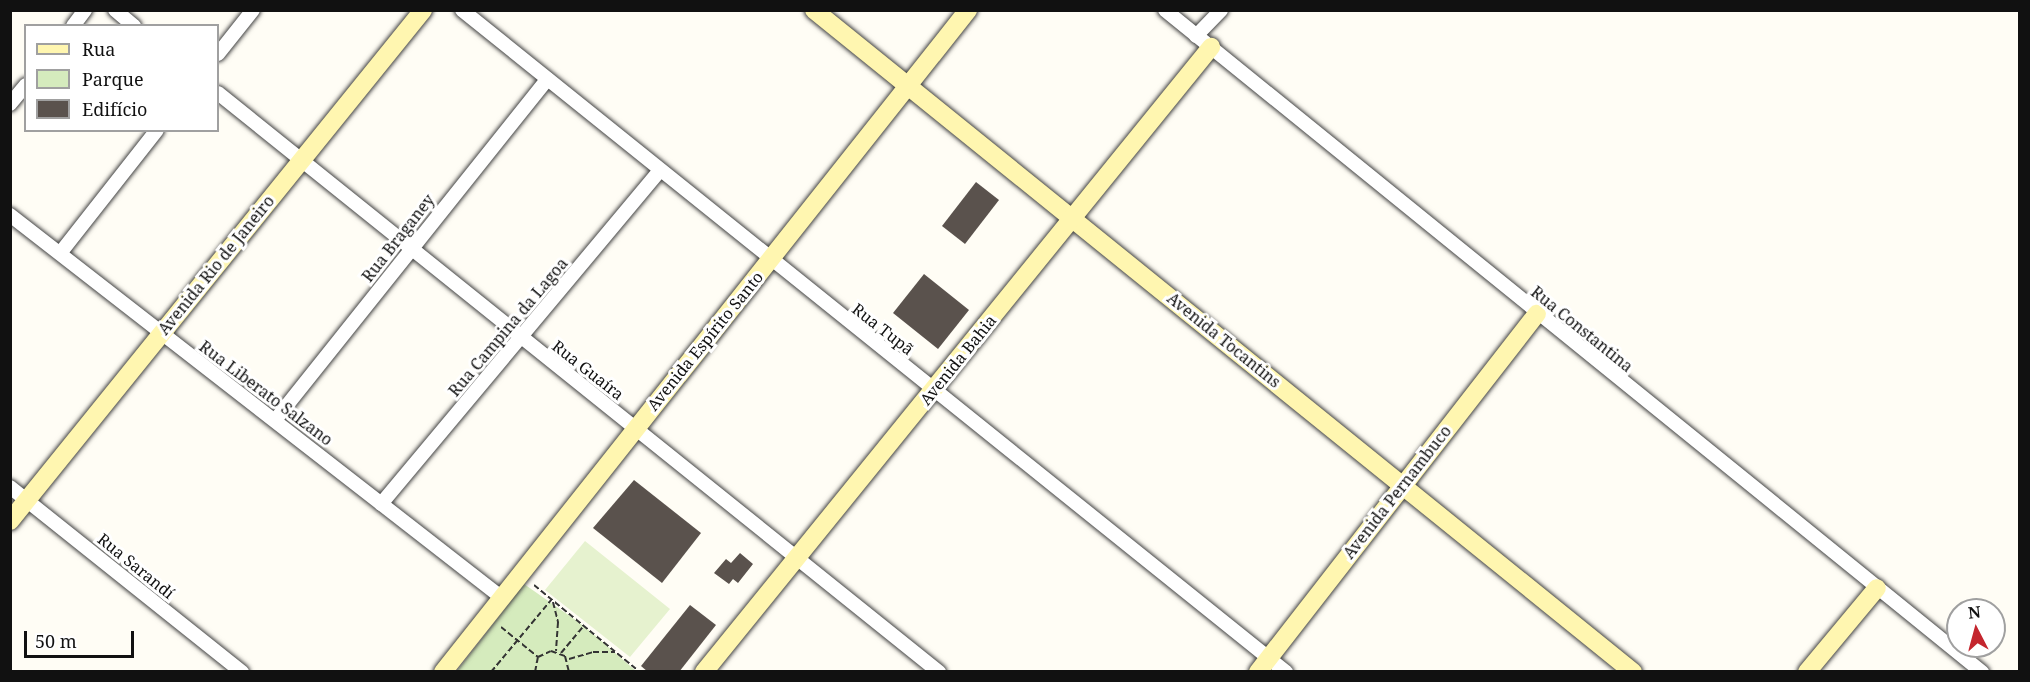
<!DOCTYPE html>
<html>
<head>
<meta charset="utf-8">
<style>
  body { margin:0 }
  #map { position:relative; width:2030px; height:682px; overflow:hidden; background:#fffdf5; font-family:"Noto Serif",serif }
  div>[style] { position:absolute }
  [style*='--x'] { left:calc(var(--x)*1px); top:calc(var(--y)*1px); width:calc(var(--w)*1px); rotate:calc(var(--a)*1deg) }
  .green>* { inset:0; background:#d5ebbd }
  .pitch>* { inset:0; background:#e6f2cf }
  .building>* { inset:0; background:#5a524d }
  .path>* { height:2px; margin-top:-1px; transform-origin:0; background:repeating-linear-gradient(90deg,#333 0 6px,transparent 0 9px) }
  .roads { filter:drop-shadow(0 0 2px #444) drop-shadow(0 0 2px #444) }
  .street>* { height:14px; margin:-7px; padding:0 7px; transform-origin:7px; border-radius:7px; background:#fff }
  .secondary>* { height:18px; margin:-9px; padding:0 9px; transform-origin:9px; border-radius:9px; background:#fff6b0 }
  span { translate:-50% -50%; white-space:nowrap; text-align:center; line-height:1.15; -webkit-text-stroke:6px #fff; paint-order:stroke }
  .street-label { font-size:16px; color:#111 }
  .frame { position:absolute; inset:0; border:12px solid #111; pointer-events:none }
  .legend { position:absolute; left:24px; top:24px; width:195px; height:108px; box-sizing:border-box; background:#fff; border:2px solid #a0a0a0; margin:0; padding:8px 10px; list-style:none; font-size:18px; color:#111 }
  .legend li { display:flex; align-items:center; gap:12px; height:30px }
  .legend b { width:30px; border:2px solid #a0a0a0 }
  .north { position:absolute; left:1946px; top:598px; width:60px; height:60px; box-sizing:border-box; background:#fff; border:2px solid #a0a0a0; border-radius:50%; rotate:354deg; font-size:16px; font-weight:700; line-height:24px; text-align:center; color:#111 }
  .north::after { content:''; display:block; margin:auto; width:21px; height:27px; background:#c4262e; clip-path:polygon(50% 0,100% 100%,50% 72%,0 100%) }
  .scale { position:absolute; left:24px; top:631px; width:110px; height:27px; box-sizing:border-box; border:3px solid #111; border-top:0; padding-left:8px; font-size:18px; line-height:21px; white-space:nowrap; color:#111; -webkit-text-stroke:4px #fff; paint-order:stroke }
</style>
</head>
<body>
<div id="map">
  <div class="green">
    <div style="clip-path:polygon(524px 584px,584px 626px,636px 671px,457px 671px)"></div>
  </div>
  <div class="pitch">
    <div style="clip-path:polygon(585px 541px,670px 609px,630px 657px,545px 590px)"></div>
  </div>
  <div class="building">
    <div style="clip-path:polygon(976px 182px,999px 200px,965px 244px,942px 226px)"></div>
    <div style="clip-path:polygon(924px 274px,969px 310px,938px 349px,893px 313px)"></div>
    <div style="clip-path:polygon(634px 480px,701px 533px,662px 583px,593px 528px)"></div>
    <div style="clip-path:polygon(740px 553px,753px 564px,738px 583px,733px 579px,729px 584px,714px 573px,726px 559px,731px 563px)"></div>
    <div style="clip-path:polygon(690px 605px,716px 625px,679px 672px,648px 672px,641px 666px)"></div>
  </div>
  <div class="path">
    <div style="--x:534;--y:585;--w:137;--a:39.4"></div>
    <div style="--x:553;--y:602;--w:21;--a:76"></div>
    <div style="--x:558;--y:622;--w:29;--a:94"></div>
    <div style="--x:501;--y:627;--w:48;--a:39"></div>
    <div style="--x:561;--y:653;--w:35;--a:-50"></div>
    <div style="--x:569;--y:659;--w:25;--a:-16"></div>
    <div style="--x:593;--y:652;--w:22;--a:0"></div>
    <div style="--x:491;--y:672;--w:94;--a:-50.2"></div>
    <div style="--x:535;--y:672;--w:15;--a:-79"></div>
    <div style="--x:538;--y:657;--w:14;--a:-25"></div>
    <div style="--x:551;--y:651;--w:15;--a:20"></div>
    <div style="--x:565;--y:656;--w:16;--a:76"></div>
  </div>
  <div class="roads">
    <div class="street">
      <div style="--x:115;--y:10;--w:25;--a:40"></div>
      <div style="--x:462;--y:10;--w:1057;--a:38.78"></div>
      <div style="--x:1165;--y:10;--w:1052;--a:39.02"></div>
      <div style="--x:73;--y:26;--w:20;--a:-53"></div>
      <div style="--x:1196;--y:36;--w:36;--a:-46"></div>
      <div style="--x:218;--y:54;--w:56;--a:-51.5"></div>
      <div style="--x:218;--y:93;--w:925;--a:38.77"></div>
      <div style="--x:10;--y:104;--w:25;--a:-50"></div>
      <div style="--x:10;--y:215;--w:622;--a:37.88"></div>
      <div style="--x:61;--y:252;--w:155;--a:-51.8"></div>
      <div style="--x:276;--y:419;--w:435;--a:-51.4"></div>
      <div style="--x:10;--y:487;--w:297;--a:38.6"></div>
      <div style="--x:381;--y:504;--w:435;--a:-50.1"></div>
    </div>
    <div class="secondary">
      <div style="--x:814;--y:10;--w:1053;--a:38.95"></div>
      <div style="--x:10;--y:521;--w:657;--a:-51.05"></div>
      <div style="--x:443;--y:672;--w:845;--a:-51.58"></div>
      <div style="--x:704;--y:672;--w:805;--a:-50.95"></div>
      <div style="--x:1258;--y:672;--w:454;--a:-52.1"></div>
      <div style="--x:1807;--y:672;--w:109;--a:-50.2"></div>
    </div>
  </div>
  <div class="street-label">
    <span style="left:398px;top:238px;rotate:-52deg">Rua Braganey</span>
    <span style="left:216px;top:265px;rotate:-51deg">Avenida Rio de Janeiro</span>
    <span style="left:508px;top:327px;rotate:-50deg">Rua Campina da Lagoa</span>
    <span style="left:883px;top:329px;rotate:38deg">Rua Tupã</span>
    <span style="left:1582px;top:329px;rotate:39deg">Rua Constantina</span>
    <span style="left:1224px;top:340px;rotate:39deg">Avenida Tocantins</span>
    <span style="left:705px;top:341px;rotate:-51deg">Avenida Espírito Santo</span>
    <span style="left:958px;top:360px;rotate:-51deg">Avenida Bahia</span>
    <span style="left:588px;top:370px;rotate:38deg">Rua Guaíra</span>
    <span style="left:266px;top:393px;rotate:37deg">Rua Liberato Salzano</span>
    <span style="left:1397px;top:492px;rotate:-52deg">Avenida Pernambuco</span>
    <span style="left:136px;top:566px;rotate:39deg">Rua Sarandí</span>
  </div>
  <div class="frame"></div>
  <ul class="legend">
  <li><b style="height:8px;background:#fff6b0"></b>Rua</li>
  <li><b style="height:16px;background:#d5ebbd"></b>Parque</li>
  <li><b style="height:16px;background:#5a524d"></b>Edifício</li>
  </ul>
  <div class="north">N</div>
  <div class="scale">50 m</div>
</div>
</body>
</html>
